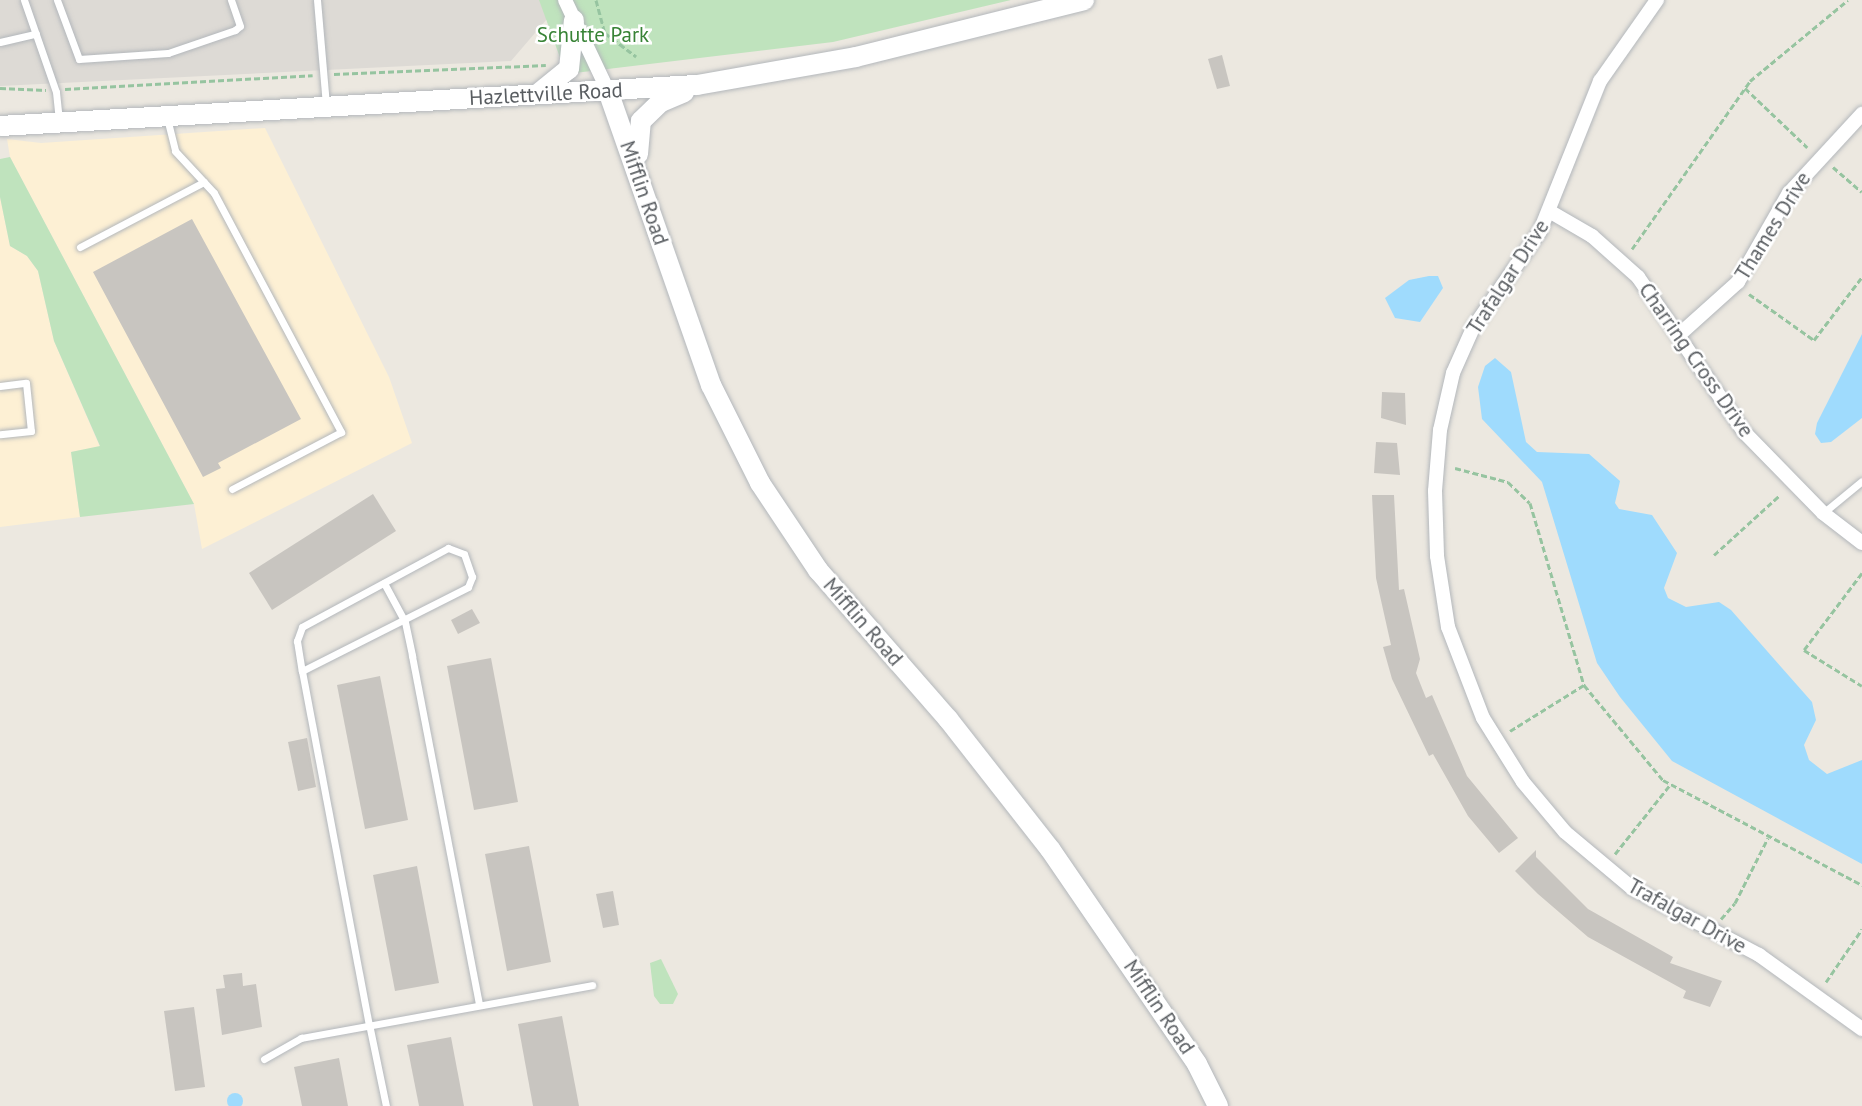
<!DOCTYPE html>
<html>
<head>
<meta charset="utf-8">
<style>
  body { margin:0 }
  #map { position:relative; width:1862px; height:1106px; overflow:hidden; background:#ece8e0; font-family:"PT Sans",sans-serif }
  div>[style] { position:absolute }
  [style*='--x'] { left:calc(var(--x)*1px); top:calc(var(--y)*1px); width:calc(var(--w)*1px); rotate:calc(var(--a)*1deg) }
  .commercial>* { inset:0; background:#fdf0d4 }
  .industrial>* { inset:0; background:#dddad5 }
  .green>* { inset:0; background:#bfe3bd }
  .water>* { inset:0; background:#9fdbfd }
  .round { border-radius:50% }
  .building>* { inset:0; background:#c8c5c0 }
  .path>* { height:3px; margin-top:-1.5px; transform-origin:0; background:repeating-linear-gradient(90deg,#96c4a0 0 6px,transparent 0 9px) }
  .roads { filter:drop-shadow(0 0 2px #b3b7bb) drop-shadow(0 0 2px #b3b7bb) }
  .lane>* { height:7px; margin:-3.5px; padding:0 3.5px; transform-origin:3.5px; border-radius:3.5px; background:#fff }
  .street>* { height:14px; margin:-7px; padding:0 7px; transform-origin:7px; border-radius:7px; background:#fff }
  .secondary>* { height:20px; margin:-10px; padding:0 10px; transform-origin:10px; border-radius:10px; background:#fff }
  span { translate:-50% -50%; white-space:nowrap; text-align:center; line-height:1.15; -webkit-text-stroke:5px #fff; paint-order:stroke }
  .park-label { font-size:21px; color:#388336 }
  .street-label { font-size:21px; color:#595d61 }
</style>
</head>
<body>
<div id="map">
  <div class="commercial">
    <div style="clip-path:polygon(265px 128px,389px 377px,412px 443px,202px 549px,194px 504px,10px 157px,7px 139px,41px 143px)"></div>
    <div style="clip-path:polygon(0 197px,10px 246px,27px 256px,38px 271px,54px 341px,100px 447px,71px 452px,80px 517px,0 527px)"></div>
  </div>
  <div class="industrial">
    <div style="clip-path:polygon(0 0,547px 0,553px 12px,511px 61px,0 86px)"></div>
  </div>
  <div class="green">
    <div style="clip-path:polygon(539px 0,1011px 0,833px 42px,566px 74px)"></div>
    <div style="clip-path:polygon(10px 157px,194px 504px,80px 517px,71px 452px,100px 446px,54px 341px,38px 271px,27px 256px,10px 246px,0 197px,0 159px)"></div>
    <div style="clip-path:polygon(661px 959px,678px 994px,673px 1004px,660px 1004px,654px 996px,650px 963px)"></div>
  </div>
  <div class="water">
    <div style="clip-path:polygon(1429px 276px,1438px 276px,1443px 288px,1420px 322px,1395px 318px,1385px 298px,1409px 280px)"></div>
    <div style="clip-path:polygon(1862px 334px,1862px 418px,1831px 442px,1821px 443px,1815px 434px,1817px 423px)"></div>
    <div style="clip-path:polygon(1495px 358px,1511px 372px,1526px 442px,1537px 452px,1589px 454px,1620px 481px,1615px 503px,1619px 509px,1652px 515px,1677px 553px,1664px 588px,1668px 598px,1686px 607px,1719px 602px,1731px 610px,1812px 702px,1816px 720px,1804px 745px,1809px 760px,1827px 774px,1862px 760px,1862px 864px,1672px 761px,1620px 697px,1597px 663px,1542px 482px,1482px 419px,1478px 387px,1485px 366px)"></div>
    <div class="round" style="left:227px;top:1093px;width:16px;height:16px"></div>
  </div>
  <div class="building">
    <div style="clip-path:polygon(1222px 55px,1230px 86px,1217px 89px,1208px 59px)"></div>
    <div style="clip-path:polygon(192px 219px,301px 419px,218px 463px,221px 468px,203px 477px,93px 272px)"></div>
    <div style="clip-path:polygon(1382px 392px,1405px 393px,1406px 425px,1381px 418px)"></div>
    <div style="clip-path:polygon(1376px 442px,1397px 443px,1400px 475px,1374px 473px)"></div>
    <div style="clip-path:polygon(373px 494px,396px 531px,272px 610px,249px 573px)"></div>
    <div style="clip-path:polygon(1372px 495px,1394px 495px,1399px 590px,1404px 589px,1420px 659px,1416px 673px,1426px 698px,1432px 695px,1467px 776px,1518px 838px,1499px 853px,1468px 816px,1433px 754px,1429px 756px,1392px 679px,1383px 647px,1391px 645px,1376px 578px)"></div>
    <div style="clip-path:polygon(472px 609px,480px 623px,458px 634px,451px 620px)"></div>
    <div style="clip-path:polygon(491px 658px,518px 802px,474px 810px,447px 666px)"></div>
    <div style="clip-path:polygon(380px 676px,408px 820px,365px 829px,337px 685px)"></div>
    <div style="clip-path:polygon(307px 738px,316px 787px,298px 791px,288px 742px)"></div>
    <div style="clip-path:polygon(529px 846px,551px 962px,507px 971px,485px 854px)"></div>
    <div style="clip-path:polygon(1536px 850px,1536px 857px,1588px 909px,1673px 957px,1670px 963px,1722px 981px,1710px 1007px,1683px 998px,1686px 991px,1588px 937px,1538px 894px,1515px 871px)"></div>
    <div style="clip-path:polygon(417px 866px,439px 983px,395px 991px,373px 875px)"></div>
    <div style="clip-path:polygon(613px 891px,619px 925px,603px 928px,596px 894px)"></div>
    <div style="clip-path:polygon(242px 973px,243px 986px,256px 984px,262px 1027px,222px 1035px,216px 989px,225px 988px,223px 975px)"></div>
    <div style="clip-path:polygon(194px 1007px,205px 1087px,175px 1091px,164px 1011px)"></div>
    <div style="clip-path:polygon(562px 1016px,579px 1106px,533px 1106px,518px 1024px)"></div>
    <div style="clip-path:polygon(451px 1037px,464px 1106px,419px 1106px,407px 1045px)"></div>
    <div style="clip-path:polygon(339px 1058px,348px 1106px,302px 1106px,294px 1067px)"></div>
  </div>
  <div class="path">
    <div style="--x:596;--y:0;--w:34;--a:75"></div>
    <div style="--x:605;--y:33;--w:39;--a:37"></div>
    <div style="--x:334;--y:74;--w:212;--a:-2.4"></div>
    <div style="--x:0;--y:88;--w:46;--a:2.5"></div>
    <div style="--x:1745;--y:88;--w:86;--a:43.6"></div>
    <div style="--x:65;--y:89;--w:248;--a:-3.2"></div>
    <div style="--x:1833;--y:167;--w:38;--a:41"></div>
    <div style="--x:1632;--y:249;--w:205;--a:-54.9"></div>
    <div style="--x:1750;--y:81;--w:127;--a:-39.6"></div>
    <div style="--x:1749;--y:294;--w:80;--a:35.3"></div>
    <div style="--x:1814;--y:340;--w:79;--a:-52.7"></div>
    <div style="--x:1455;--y:468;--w:55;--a:14.8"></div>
    <div style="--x:1508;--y:482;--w:30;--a:44"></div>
    <div style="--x:1530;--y:503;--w:190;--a:73.5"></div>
    <div style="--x:1584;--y:685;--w:124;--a:50.3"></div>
    <div style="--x:1663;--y:780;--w:225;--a:27.8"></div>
    <div style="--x:1714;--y:555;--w:89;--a:-42.3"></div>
    <div style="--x:1862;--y:573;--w:96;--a:127"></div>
    <div style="--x:1804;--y:650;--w:68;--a:31.8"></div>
    <div style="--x:1510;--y:731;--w:87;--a:-31.9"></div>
    <div style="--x:1615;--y:854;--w:87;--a:-51.5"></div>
    <div style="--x:1721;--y:919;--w:21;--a:-49"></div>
    <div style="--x:1735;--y:903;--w:73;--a:-63.1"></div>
    <div style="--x:1826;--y:982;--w:64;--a:-55.8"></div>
  </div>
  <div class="roads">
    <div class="lane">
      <div style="--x:24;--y:0;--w:97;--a:70.8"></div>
      <div style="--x:56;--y:92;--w:30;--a:84"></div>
      <div style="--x:57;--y:0;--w:63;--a:69.6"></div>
      <div style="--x:79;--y:59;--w:89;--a:-3.9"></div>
      <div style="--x:168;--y:53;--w:71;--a:-18.9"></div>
      <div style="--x:235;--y:30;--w:6;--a:-39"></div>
      <div style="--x:240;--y:26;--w:28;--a:-109"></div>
      <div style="--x:317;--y:0;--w:104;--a:85.1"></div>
      <div style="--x:0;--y:42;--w:37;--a:-13"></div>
      <div style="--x:167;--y:118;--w:34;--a:76"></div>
      <div style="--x:175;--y:151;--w:57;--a:47.1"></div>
      <div style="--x:214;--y:193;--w:271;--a:62"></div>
      <div style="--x:341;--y:432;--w:123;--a:152.4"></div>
      <div style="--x:80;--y:247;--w:140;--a:-27.7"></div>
      <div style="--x:0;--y:386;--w:26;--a:-7"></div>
      <div style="--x:26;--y:383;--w:48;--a:84.1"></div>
      <div style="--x:31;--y:431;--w:31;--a:174"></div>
      <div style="--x:1823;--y:513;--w:50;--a:-39.4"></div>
      <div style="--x:384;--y:583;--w:44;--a:61.7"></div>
      <div style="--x:405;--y:622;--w:35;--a:78"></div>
      <div style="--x:412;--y:656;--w:354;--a:79.1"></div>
      <div style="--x:302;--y:671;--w:186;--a:-26.8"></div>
      <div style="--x:468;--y:587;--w:11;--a:-68"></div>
      <div style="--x:472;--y:577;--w:24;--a:-109"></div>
      <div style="--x:464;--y:554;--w:17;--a:-159"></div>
      <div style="--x:448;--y:548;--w:166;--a:151.6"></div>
      <div style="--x:302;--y:627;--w:15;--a:110"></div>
      <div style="--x:297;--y:641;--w:30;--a:81"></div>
      <div style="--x:302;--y:671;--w:359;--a:79.3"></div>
      <div style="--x:369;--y:1024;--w:84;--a:78.3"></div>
      <div style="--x:264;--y:1059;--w:43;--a:-29.6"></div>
      <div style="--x:301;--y:1038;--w:296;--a:-10.3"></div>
    </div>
    <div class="street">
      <div style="--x:565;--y:0;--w:101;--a:64.7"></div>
      <div style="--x:1657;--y:0;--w:99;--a:125.1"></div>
      <div style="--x:1600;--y:81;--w:162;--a:111.8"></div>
      <div style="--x:1540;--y:231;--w:118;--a:124.6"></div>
      <div style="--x:1473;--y:328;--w:49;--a:114"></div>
      <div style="--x:1453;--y:373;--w:58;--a:102.8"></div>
      <div style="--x:1440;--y:430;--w:61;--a:94.7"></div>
      <div style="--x:1435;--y:491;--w:65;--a:88.2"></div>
      <div style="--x:1437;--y:556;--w:72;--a:81.2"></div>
      <div style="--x:1448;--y:627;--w:97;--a:69"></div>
      <div style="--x:1483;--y:718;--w:75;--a:58"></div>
      <div style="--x:1523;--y:782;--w:65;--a:50"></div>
      <div style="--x:1565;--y:832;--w:87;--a:39.9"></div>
      <div style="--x:1632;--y:888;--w:144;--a:27.8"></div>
      <div style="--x:1759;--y:955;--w:127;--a:35.7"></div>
      <div style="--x:1549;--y:211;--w:50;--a:30.2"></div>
      <div style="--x:1592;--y:236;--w:62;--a:41.7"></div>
      <div style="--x:1638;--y:277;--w:189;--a:55.6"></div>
      <div style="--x:1745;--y:433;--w:112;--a:45.7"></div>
      <div style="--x:1823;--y:513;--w:49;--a:37.6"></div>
      <div style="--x:1680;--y:334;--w:78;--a:-41.9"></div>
      <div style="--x:1738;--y:282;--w:103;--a:-60.2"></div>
      <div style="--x:1789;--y:193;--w:108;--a:-47.3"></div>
    </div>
    <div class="secondary">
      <div style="--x:608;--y:91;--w:312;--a:70.7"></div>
      <div style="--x:711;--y:385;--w:110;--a:63.4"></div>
      <div style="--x:760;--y:483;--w:105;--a:56.3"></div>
      <div style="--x:818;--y:570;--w:198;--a:48.9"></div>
      <div style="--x:948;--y:719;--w:165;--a:51.9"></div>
      <div style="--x:1050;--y:849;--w:260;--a:55.6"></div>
      <div style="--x:1197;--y:1064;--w:47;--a:63.4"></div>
      <div style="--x:539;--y:93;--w:38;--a:-39"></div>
      <div style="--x:569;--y:69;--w:49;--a:-84.2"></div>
      <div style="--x:0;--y:126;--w:698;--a:-3.37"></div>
      <div style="--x:697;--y:85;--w:161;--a:-10"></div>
      <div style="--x:856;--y:57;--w:235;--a:-14"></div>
      <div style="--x:638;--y:154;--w:33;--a:-85"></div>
      <div style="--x:641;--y:121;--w:28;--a:-44"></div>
      <div style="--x:661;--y:102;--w:25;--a:-23"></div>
    </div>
  </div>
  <div class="park-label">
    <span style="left:593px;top:35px">Schutte Park</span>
  </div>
  <div class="street-label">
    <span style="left:546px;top:94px;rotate:-3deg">Hazlettville Road</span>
    <span style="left:644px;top:193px;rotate:71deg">Mifflin Road</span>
    <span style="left:1773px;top:226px;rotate:-58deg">Thames Drive</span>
    <span style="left:1508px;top:277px;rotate:-57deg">Trafalgar Drive</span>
    <span style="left:1696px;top:360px;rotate:55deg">Charring Cross Drive</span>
    <span style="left:863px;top:622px;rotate:49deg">Mifflin Road</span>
    <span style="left:1687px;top:916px;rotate:29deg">Trafalgar Drive</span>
    <span style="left:1159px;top:1007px;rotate:56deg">Mifflin Road</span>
  </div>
</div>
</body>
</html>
